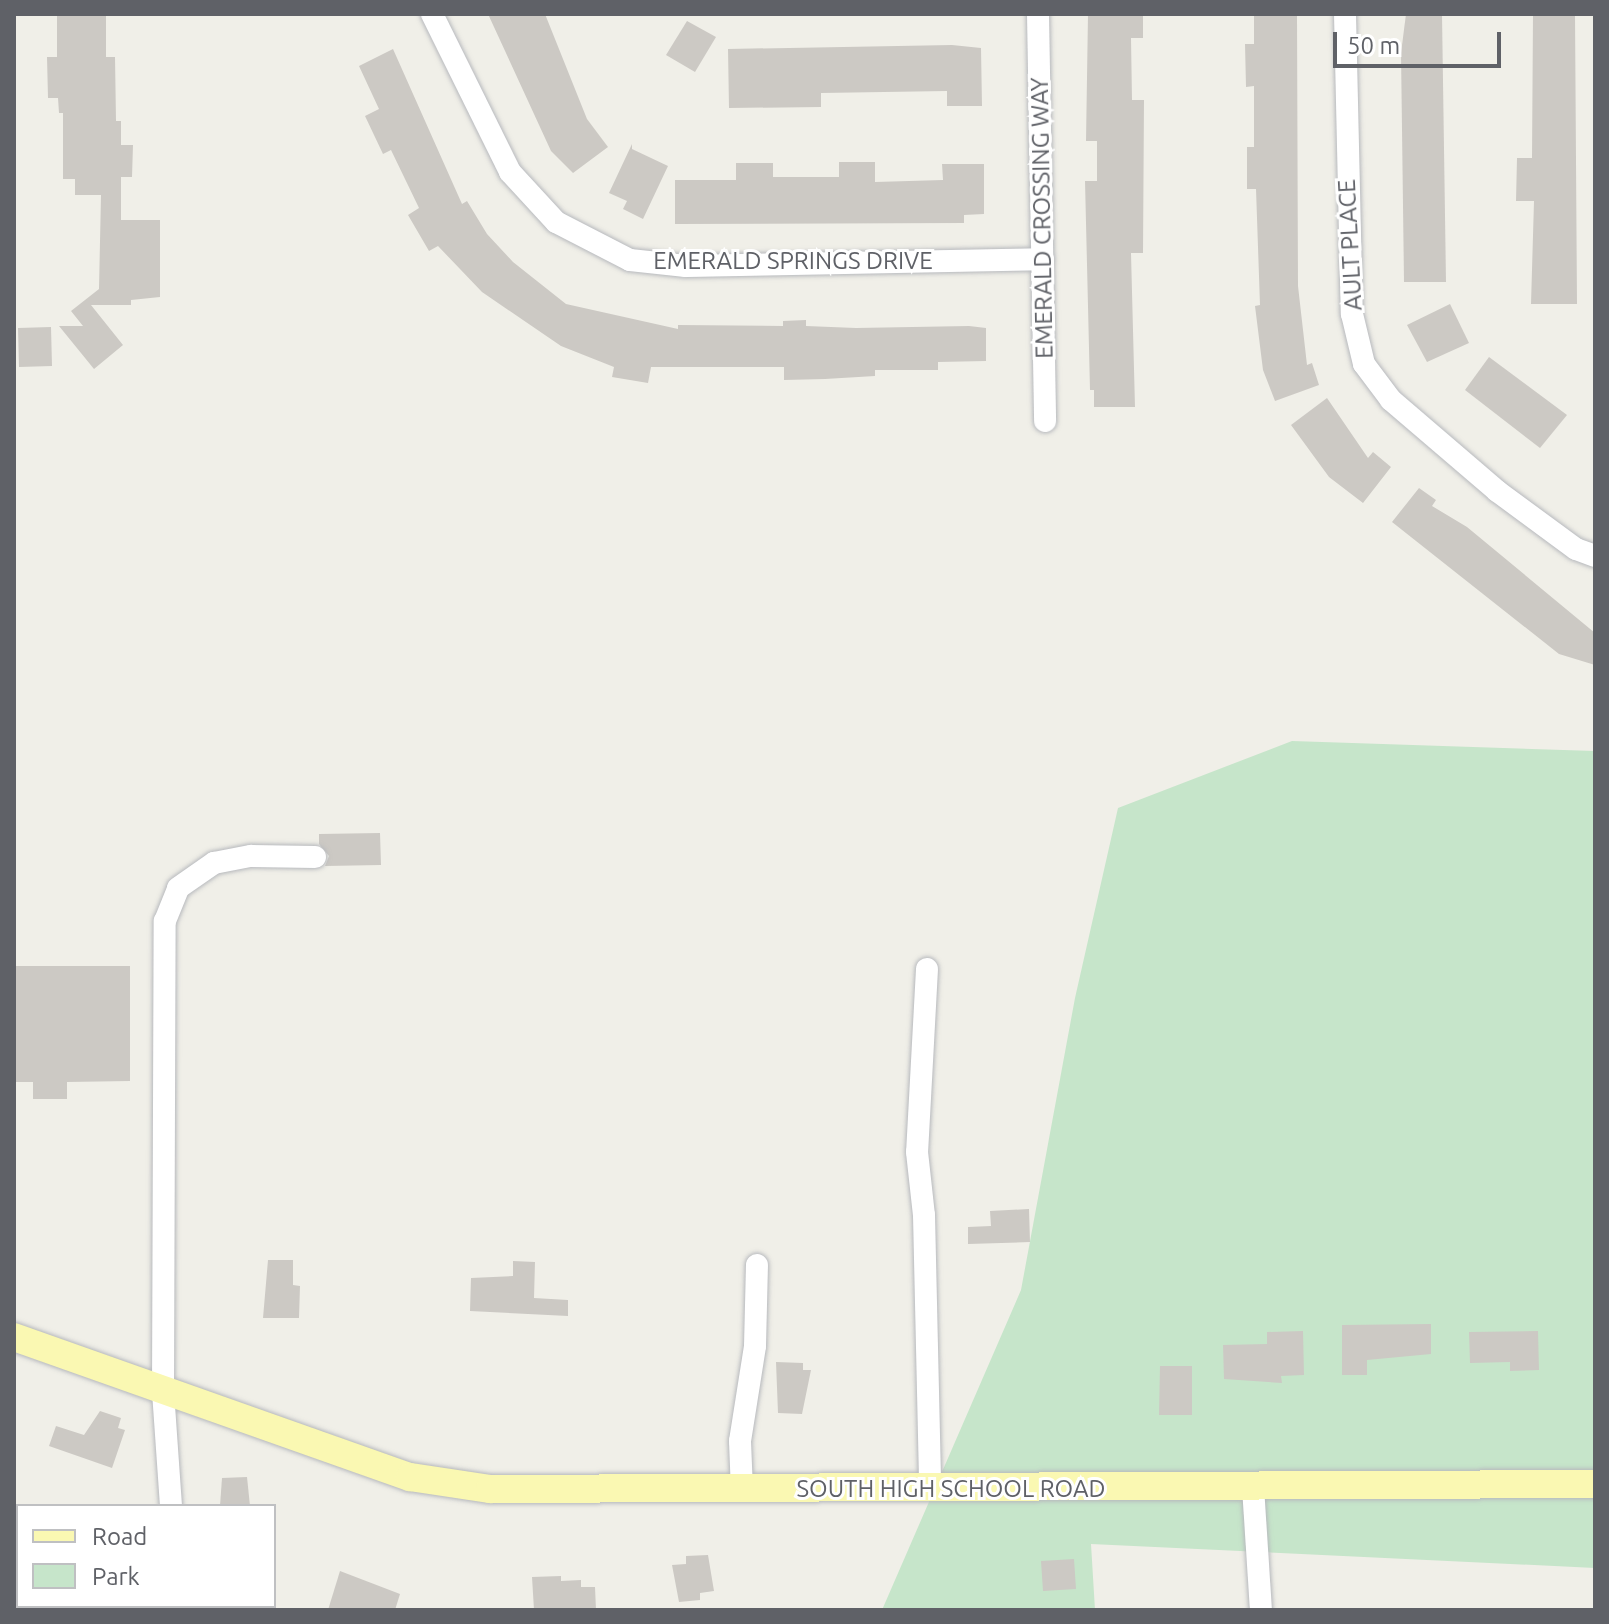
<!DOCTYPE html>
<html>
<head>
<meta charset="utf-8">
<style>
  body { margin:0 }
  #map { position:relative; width:1609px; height:1624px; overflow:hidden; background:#f0efe8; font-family:Ubuntu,sans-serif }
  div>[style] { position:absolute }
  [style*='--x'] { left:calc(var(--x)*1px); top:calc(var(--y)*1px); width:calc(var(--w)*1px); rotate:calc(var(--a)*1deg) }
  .green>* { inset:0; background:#c6e5ca }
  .building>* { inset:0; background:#ccc9c4 }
  .roads { filter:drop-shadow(0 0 2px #b7b9bd) drop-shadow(0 0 2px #b7b9bd) }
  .minor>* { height:22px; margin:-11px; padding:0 11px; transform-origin:11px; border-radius:11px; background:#fff }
  .major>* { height:28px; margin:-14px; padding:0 14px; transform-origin:14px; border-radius:14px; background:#faf8b2 }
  span { translate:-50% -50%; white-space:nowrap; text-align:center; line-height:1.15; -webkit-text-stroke:6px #fff; paint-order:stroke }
  .street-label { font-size:24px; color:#5f6167 }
  .frame { position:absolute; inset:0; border:16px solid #5f6167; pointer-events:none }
  .legend { position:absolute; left:16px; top:1504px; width:260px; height:104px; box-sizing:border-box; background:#fff; border:2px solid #bfc0c2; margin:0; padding:10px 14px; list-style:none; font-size:24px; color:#5f6167 }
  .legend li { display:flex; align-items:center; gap:16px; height:40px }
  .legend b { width:40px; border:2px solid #bfc0c2 }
  .scale { position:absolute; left:1333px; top:32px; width:168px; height:36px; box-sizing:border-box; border:4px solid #5f6167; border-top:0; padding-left:10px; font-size:24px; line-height:28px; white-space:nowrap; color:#5f6167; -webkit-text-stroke:6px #fff; paint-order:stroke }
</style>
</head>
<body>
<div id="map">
  <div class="green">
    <div style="clip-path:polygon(1292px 741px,1595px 751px,1595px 1568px,1091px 1544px,1095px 1610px,882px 1610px,1021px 1290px,1075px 998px,1118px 808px)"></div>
  </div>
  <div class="building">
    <div style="clip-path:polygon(57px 14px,106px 14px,106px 57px,115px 57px,116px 121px,121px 121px,121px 145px,133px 145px,132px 177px,121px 177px,121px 220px,160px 220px,160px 297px,131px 300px,131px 305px,91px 305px,123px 345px,94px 369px,59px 326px,83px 326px,71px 311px,99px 289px,101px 195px,75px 195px,75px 179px,63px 179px,63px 113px,59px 113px,58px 98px,48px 98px,47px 57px,57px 57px)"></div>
    <div style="clip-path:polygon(488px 14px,545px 14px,587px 119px,608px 147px,573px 173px,551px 151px)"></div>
    <div style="clip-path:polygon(1088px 14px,1143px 14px,1143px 38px,1131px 38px,1132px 100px,1144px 100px,1143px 253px,1131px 253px,1135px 407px,1094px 407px,1094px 390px,1090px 390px,1085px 181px,1097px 181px,1097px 141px,1086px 141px)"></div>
    <div style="clip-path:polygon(1254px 14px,1297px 14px,1298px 286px,1307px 365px,1312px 363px,1319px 385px,1275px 401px,1263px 370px,1255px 306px,1260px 305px,1256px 189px,1247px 189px,1247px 147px,1254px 147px,1254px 86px,1246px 87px,1245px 44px,1254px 44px)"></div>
    <div style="clip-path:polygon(1406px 14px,1442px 14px,1446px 282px,1404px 282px,1401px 53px)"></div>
    <div style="clip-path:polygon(1533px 14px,1575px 14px,1577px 304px,1531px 304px,1534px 201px,1516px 201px,1517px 158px,1532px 158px)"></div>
    <div style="clip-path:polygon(687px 21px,716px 37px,695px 72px,666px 55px)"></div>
    <div style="clip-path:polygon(952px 45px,981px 48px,982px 106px,947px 106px,947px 91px,821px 93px,821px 107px,729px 108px,728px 49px)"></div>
    <div style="clip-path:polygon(393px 49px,462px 204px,467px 201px,487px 234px,513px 262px,566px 304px,678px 329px,678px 325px,783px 326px,783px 321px,806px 320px,806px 326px,856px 328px,969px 326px,986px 328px,986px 361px,938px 362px,938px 370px,875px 370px,875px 376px,825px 379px,784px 380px,784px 367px,651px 367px,648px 383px,612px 377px,614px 367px,561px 346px,482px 292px,438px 246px,429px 251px,408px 215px,419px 208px,391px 150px,383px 154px,365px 116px,379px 109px,359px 66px)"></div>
    <div style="clip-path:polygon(632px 144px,632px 149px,668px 166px,643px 219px,623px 209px,627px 201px,609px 193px)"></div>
    <div style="clip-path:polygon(839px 162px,875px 162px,875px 182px,943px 180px,942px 164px,984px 164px,984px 214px,964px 215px,964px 223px,675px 224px,675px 180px,736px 180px,736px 163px,773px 163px,773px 177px,839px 177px)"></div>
    <div style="clip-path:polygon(1450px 304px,1469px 343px,1427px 362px,1407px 325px)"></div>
    <div style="clip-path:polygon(51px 327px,52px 366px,19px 367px,18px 328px)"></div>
    <div style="clip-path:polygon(1489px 357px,1567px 415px,1540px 448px,1465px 390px)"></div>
    <div style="clip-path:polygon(1327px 398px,1368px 458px,1373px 452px,1391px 467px,1363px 503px,1329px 477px,1291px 425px)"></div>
    <div style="clip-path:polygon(1419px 488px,1436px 500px,1432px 506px,1467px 527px,1595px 633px,1595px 665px,1559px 654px,1392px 522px)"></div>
    <div style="clip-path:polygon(380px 833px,381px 865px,325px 866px,329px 856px,319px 844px,319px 834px)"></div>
    <div style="clip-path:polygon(14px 966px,130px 966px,130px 1081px,67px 1082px,67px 1099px,33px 1099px,33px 1082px,14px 1082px)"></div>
    <div style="clip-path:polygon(1029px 1209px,1030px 1242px,968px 1244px,968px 1227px,991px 1226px,990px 1211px)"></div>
    <div style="clip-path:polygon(268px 1260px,293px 1260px,293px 1285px,300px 1286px,299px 1318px,263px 1318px)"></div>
    <div style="clip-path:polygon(513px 1261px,535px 1262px,534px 1298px,568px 1300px,568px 1316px,470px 1311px,471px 1278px,513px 1276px)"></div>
    <div style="clip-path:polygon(1431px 1324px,1431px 1354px,1367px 1360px,1367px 1375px,1342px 1375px,1342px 1325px)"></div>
    <div style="clip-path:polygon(1303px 1331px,1304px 1375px,1281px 1376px,1282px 1383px,1224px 1379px,1223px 1345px,1267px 1344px,1267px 1332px)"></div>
    <div style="clip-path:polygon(1538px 1331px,1539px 1370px,1510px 1371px,1510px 1362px,1470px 1363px,1469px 1332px)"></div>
    <div style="clip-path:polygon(776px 1362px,803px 1363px,803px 1370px,811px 1370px,802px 1414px,778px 1413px)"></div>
    <div style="clip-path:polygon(1160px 1366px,1192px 1366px,1192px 1415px,1159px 1415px)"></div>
    <div style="clip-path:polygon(100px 1411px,121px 1418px,118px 1428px,125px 1430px,112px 1468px,49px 1446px,56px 1426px,84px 1435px)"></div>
    <div style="clip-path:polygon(247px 1477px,250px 1506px,220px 1506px,222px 1478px)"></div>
    <div style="clip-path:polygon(708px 1555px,714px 1591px,700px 1593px,700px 1600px,679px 1602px,672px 1565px,686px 1564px,686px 1556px)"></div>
    <div style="clip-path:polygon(1074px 1559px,1076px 1589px,1043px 1591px,1041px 1561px)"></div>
    <div style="clip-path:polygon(340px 1571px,400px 1594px,395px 1610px,328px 1610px)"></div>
    <div style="clip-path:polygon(561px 1576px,561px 1581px,581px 1580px,581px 1587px,595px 1587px,596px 1610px,534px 1610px,532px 1577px)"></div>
  </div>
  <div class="roads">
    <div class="minor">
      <div style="--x:432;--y:14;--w:176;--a:63.7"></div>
      <div style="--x:510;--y:172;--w:68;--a:47.4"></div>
      <div style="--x:556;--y:222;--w:83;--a:27.2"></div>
      <div style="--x:630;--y:260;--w:56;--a:6.1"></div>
      <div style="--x:686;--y:266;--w:357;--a:-1.1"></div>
      <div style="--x:1038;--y:14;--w:407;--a:89"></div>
      <div style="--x:1345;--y:14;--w:300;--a:88.7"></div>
      <div style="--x:1352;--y:314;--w:51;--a:76.5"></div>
      <div style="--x:1364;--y:364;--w:45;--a:53.1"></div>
      <div style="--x:1391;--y:400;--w:140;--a:40.6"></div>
      <div style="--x:1497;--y:491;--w:98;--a:36.3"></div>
      <div style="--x:1576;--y:549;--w:20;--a:20"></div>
      <div style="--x:927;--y:969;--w:183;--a:93.1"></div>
      <div style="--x:917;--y:1152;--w:63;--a:83.7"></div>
      <div style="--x:924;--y:1215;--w:274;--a:88.7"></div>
      <div style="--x:1253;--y:1487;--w:123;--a:86.3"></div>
      <div style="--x:742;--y:1491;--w:50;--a:-92.3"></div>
      <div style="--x:740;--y:1441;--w:96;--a:-81"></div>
      <div style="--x:755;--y:1346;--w:81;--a:-88.6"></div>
      <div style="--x:171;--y:1506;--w:115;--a:-94"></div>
      <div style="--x:163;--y:1391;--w:470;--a:-89.8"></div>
      <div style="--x:165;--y:921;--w:35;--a:-68"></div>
      <div style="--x:178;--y:888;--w:44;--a:-34.8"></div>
      <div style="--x:214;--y:863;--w:38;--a:-11"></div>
      <div style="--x:251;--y:856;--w:64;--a:0.9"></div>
      <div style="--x:178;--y:1606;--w:4;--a:90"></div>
    </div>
    <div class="major">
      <div style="--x:14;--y:1337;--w:420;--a:19.5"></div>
      <div style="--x:410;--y:1477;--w:81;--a:8.5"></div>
      <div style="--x:490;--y:1489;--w:1105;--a:-0.26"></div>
    </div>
  </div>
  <div class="street-label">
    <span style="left:1042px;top:218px;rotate:-91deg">EMERALD CROSSING WAY</span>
    <span style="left:1350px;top:245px;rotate:-93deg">AULT PLACE</span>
    <span style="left:793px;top:261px">EMERALD SPRINGS DRIVE</span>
    <span style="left:951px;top:1489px">SOUTH HIGH SCHOOL ROAD</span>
  </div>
  <div class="frame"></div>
  <ul class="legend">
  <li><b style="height:10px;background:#faf8b2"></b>Road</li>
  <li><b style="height:22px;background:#c6e5ca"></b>Park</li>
  </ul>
  <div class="scale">50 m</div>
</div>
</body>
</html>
